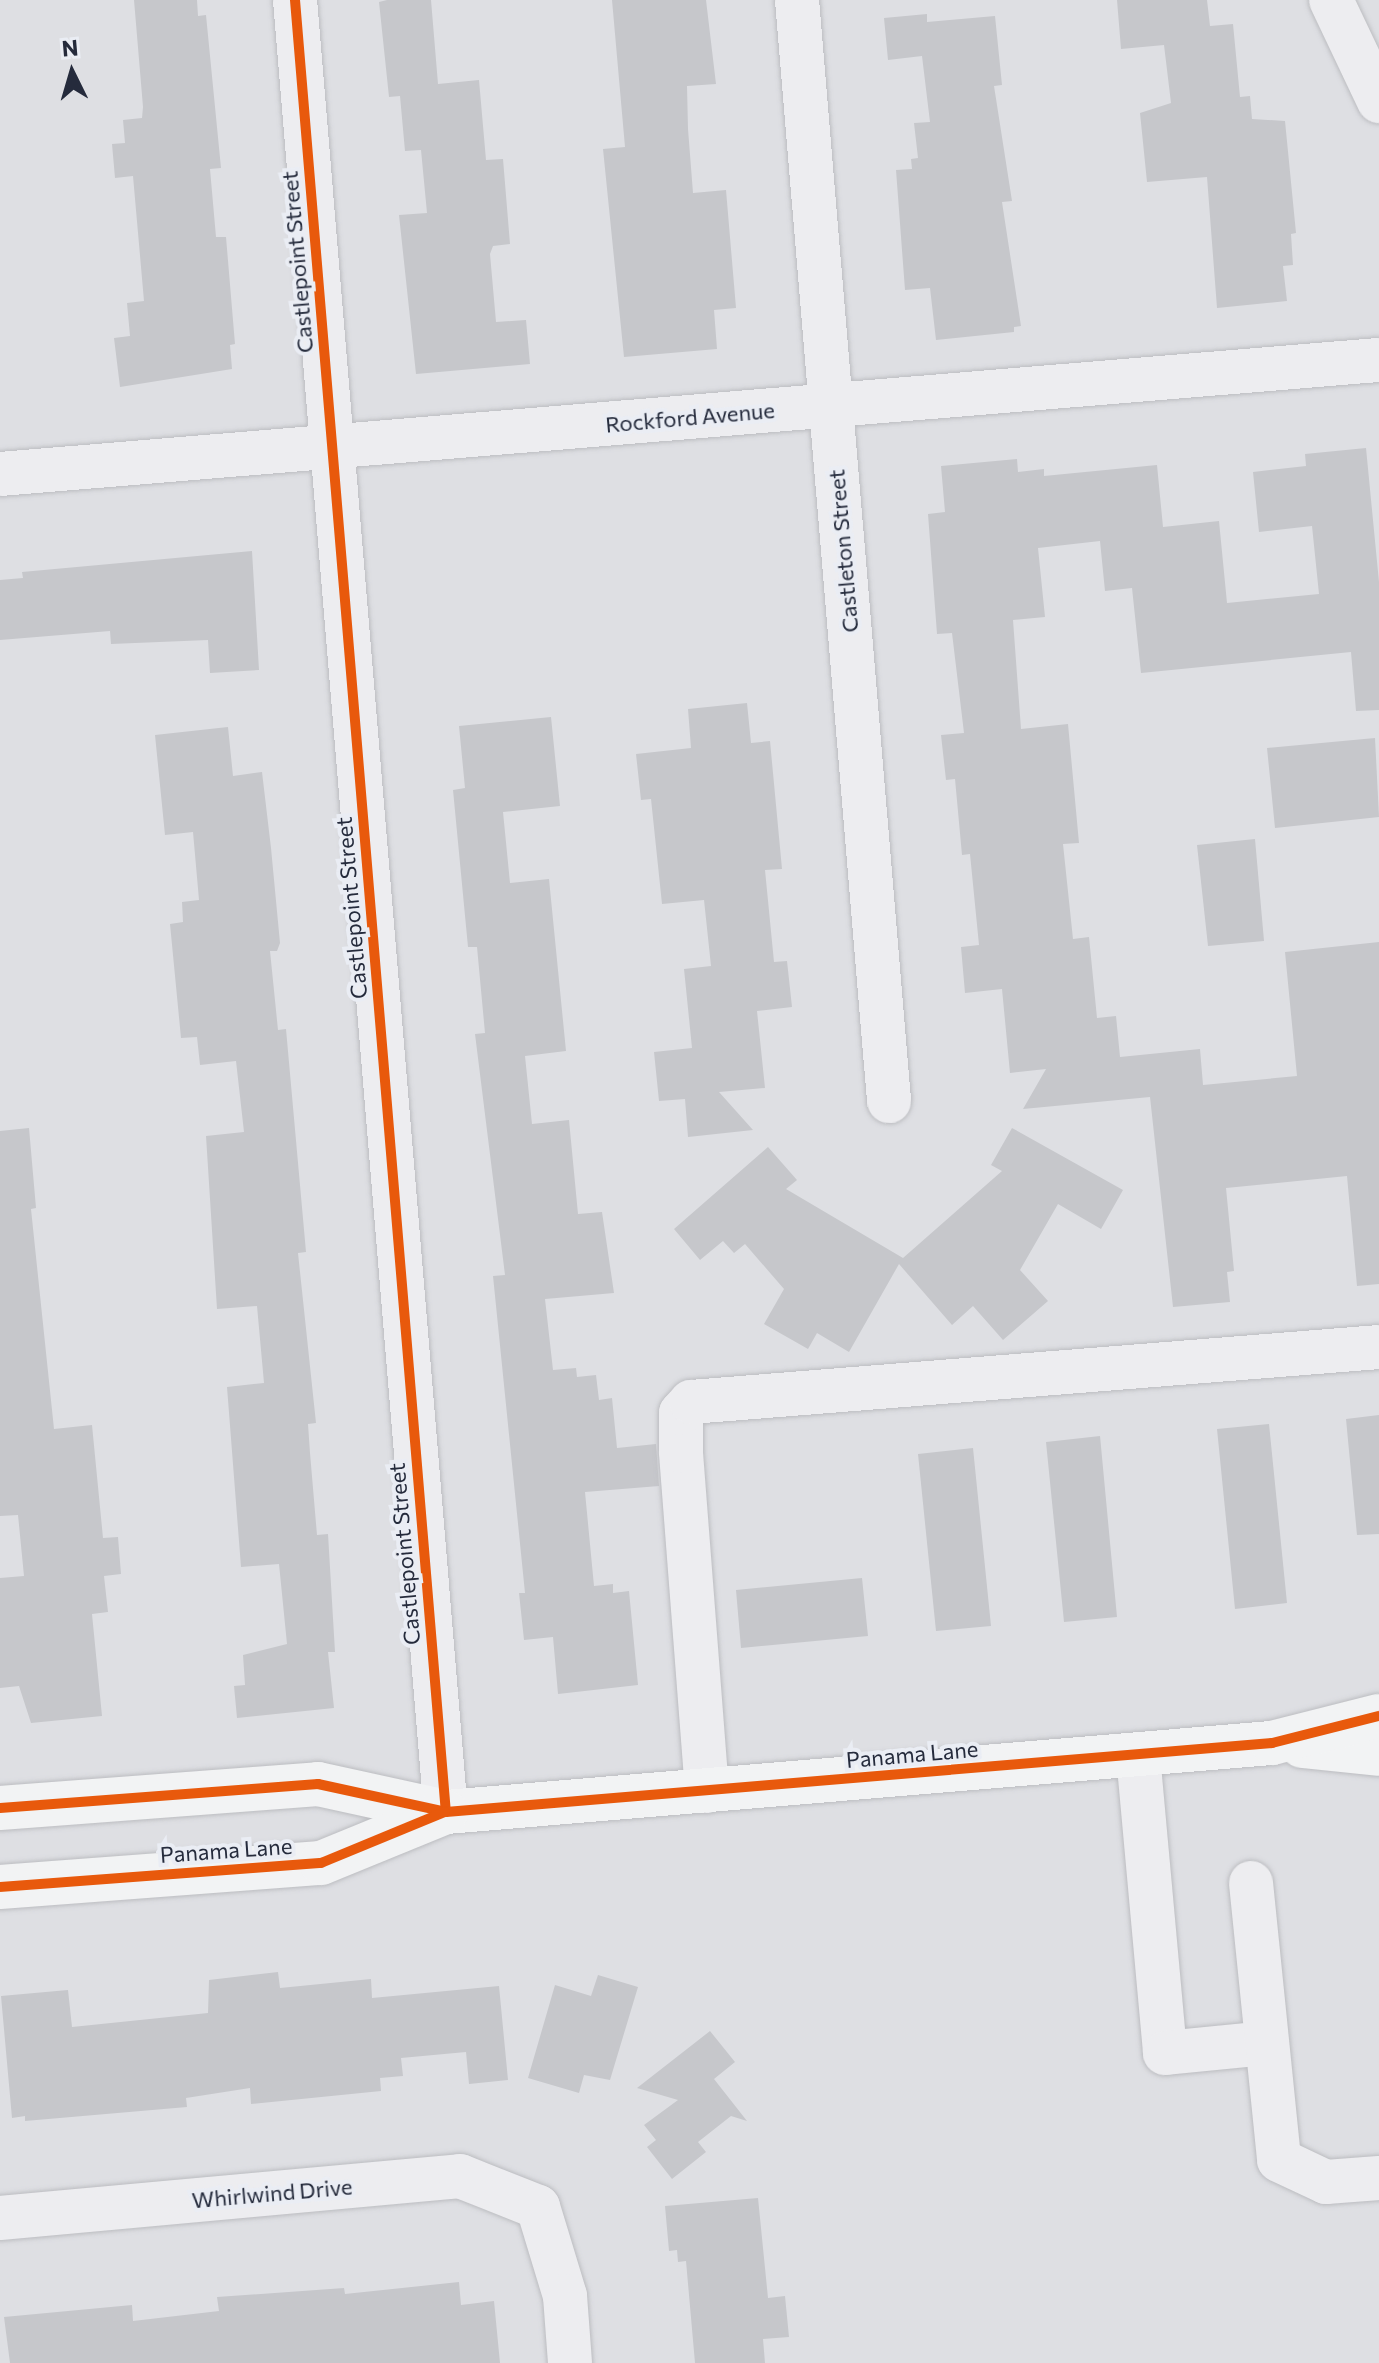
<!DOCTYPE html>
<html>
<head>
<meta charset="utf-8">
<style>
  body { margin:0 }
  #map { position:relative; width:1379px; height:2363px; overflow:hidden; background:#dedfe3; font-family:Commissioner,sans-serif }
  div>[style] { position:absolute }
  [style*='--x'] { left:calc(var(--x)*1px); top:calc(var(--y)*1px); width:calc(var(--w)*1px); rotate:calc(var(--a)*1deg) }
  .building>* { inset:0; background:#c6c7cb }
  .roads { filter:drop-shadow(0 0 2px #bcbdc1) drop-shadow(0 0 2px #bcbdc1) }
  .minor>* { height:44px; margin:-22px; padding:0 22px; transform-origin:22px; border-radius:22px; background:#ededf0 }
  .major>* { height:44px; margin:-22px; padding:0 22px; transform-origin:22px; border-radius:22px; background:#f2f3f4 }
  .cycleway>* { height:10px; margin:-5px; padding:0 5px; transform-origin:5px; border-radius:5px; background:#e8590c }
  span { translate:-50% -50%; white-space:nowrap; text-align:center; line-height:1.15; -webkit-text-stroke:8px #eaedf4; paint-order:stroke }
  .street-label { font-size:22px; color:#252b3c }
  .north { position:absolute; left:32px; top:32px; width:80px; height:80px; -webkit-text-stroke:6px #eaedf4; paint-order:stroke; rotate:355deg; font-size:22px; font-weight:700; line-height:32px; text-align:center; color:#252b3c }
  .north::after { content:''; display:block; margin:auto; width:28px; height:36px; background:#252b3c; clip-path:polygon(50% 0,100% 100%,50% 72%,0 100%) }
</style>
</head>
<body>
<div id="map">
  <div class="building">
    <div style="clip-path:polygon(134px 0,197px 0,198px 16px,206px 15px,221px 168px,210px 169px,216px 237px,226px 237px,235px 344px,230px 345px,232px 369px,120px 387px,114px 338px,130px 336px,127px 303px,144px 301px,133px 176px,115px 178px,112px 144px,125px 143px,123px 120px,142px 118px,143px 107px)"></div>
    <div style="clip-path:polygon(387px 0,431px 0,438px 84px,479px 80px,486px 160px,503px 159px,510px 244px,493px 246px,490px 254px,496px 322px,526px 320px,530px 364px,416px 374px,399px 215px,427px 213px,421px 150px,405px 151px,400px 96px,389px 97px,379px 2px)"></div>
    <div style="clip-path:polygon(612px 0,706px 0,716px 84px,687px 86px,688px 129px,693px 193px,726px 190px,736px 308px,714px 310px,717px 349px,624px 357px,603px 149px,625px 147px)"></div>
    <div style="clip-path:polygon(1117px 0,1207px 0,1210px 26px,1233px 24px,1240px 97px,1250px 96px,1252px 119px,1285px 121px,1296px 233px,1291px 234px,1293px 265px,1283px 266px,1287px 301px,1217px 308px,1207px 177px,1147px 182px,1140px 113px,1171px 103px,1164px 45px,1121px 49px)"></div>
    <div style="clip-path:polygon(927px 14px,927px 22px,995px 16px,1002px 85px,994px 86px,1012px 201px,1002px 202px,1021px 326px,1014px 327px,1014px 332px,936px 340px,930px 288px,905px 290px,896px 170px,912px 169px,911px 159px,918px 158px,914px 123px,930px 122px,922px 56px,888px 60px,884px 18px)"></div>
    <div style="clip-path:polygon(1366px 448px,1379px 582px,1379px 710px,1356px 711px,1351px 652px,1141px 673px,1132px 588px,1105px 591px,1100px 541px,1038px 548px,1045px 617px,1013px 620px,1021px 729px,1068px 724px,1079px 843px,1063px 844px,1073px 939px,1089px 937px,1097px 1018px,1116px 1016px,1120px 1057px,1200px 1049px,1203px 1085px,1297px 1076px,1285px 952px,1379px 942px,1379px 1284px,1357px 1286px,1347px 1176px,1226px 1188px,1234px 1271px,1227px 1272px,1230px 1302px,1173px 1307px,1150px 1097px,1023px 1109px,1046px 1069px,1010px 1073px,1002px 989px,965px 993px,961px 947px,979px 945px,970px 854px,962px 855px,955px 779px,946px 780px,941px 735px,964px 733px,952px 633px,937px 634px,928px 514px,945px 512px,941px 466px,1017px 459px,1018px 472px,1044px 469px,1044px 476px,1157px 465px,1163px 527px,1219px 521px,1227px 603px,1319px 594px,1312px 526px,1259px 532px,1253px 472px,1306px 466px,1305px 454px)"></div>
    <div style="clip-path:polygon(252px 551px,259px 670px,210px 673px,208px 640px,111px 644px,110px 631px,0 640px,0 580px,23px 578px,22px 572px)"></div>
    <div style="clip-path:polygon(747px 703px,751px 743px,770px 741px,782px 869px,765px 870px,774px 962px,787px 961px,792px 1007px,757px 1011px,765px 1088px,719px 1092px,753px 1130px,688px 1137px,685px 1099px,659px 1101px,654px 1052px,692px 1048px,684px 969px,711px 966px,704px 900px,662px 904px,651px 799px,641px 800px,636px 754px,691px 748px,688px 709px)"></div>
    <div style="clip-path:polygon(551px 717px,560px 806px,503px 812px,510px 883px,549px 879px,566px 1051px,525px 1056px,532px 1124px,569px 1120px,578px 1214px,602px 1212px,614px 1293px,545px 1299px,553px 1370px,576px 1368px,577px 1377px,596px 1375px,599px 1400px,612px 1398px,617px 1448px,656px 1444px,659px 1486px,585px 1492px,594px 1586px,613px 1584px,613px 1593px,629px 1591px,638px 1685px,558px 1694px,553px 1637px,524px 1640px,519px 1593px,525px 1593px,493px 1276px,505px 1275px,475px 1034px,485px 1033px,477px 947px,468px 947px,453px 790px,465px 788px,459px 726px)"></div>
    <div style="clip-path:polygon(228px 727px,233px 776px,262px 772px,271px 848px,280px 943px,277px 951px,270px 951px,278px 1030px,286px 1029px,306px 1252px,298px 1253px,316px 1423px,308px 1424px,310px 1453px,317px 1535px,328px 1534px,335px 1652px,328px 1652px,334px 1708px,237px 1718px,234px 1686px,245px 1685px,243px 1655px,287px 1644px,279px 1564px,241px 1567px,227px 1387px,264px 1383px,257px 1306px,217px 1309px,206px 1136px,244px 1132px,236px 1061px,200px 1065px,197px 1037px,181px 1038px,170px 924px,183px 922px,182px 902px,199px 900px,193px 832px,165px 835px,155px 735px)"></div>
    <div style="clip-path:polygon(1375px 738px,1379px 817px,1275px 828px,1267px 748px)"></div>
    <div style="clip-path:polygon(1255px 839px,1264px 941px,1208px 946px,1197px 845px)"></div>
    <div style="clip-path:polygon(29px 1128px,36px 1208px,31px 1209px,54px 1429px,92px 1425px,103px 1538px,118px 1537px,121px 1574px,104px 1576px,108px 1612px,92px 1614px,102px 1716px,31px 1723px,19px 1686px,0 1688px,0 1578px,24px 1576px,18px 1515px,0 1516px,0 1131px)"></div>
    <div style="clip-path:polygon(1012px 1128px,1123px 1190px,1101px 1229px,1058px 1204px,1020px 1270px,1048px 1301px,1003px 1340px,973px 1306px,952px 1325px,899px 1264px,849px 1352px,817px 1333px,808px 1349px,764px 1324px,784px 1289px,745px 1244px,734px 1253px,723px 1241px,700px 1260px,674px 1229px,768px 1147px,797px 1180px,786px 1189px,903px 1258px,1002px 1171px,991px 1165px)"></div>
    <div style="clip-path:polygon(1379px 1415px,1379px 1534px,1357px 1535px,1346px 1419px)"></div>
    <div style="clip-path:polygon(1269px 1424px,1287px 1603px,1235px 1609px,1217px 1429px)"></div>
    <div style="clip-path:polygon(1100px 1436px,1117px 1617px,1064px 1622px,1046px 1442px)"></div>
    <div style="clip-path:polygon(973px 1448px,991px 1626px,936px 1631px,918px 1454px)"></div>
    <div style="clip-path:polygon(862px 1578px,868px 1636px,741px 1648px,736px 1590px)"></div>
    <div style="clip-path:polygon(278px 1972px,280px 1988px,371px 1979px,372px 1998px,499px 1986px,508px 2080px,469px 2084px,466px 2052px,401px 2058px,403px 2076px,380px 2078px,381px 2091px,251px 2104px,250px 2088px,186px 2098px,187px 2107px,25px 2121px,25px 2116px,12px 2118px,1px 1996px,68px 1990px,72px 2027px,208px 2013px,209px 1980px)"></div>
    <div style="clip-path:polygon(598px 1975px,638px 1987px,610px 2080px,584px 2075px,579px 2093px,528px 2078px,555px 1985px,591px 1996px)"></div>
    <div style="clip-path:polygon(710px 2031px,735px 2062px,714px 2079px,747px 2121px,731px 2116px,698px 2142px,706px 2152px,672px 2179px,647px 2147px,656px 2140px,644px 2125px,678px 2100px,637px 2088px)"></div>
    <div style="clip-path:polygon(758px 2198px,768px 2298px,785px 2296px,789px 2337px,763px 2339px,765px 2363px,695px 2363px,686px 2261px,678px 2262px,677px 2250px,669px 2251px,665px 2206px)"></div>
    <div style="clip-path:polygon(459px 2282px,461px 2305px,494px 2301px,500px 2363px,10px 2363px,4px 2317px,132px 2305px,133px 2321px,219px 2311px,217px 2297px,344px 2288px,345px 2294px)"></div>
  </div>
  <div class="roads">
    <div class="minor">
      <div style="--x:295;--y:0;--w:1818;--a:85.24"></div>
      <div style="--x:797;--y:0;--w:1105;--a:85.22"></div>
      <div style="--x:1331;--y:0;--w:112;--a:64.6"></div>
      <div style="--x:0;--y:474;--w:1384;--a:-4.73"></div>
      <div style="--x:1138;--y:1755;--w:299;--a:84.8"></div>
      <div style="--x:1165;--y:2053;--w:102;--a:-5.6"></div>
      <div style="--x:707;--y:1791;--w:341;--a:-94.4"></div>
      <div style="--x:681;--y:1451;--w:38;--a:-90"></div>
      <div style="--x:681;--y:1413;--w:15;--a:-48"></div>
      <div style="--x:691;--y:1402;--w:690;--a:-4.57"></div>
      <div style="--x:1251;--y:1883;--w:278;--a:84.2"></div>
      <div style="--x:1279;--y:2160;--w:52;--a:25.1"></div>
      <div style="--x:1326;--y:2182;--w:53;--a:-4.3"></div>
      <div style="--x:0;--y:2218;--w:462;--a:-5.2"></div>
      <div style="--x:460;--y:2176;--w:84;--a:21.7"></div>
      <div style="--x:538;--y:2207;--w:93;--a:73.1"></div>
      <div style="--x:565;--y:2296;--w:67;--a:85.7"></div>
    </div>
    <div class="major">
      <div style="--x:1302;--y:1746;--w:77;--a:5.9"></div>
      <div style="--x:0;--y:1808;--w:319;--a:-4.3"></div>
      <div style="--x:318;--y:1784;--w:131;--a:12.3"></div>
      <div style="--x:446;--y:1812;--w:829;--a:-4.78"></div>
      <div style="--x:1272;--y:1743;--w:110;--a:-14.2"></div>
      <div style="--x:0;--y:1887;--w:322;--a:-4.3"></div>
      <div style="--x:321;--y:1863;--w:135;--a:-22.2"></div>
    </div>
  </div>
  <div class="cycleway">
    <div style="--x:295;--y:0;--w:1818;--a:85.24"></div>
    <div style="--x:0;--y:1808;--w:319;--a:-4.3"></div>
    <div style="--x:318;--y:1784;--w:131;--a:12.3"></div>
    <div style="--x:446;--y:1812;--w:829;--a:-4.78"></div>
    <div style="--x:1272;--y:1743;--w:110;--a:-14.2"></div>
    <div style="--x:0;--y:1887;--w:322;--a:-4.3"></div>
    <div style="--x:321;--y:1863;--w:134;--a:-22.4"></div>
  </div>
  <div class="street-label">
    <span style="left:297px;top:262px;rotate:-95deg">Castlepoint Street</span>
    <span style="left:690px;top:417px;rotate:-5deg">Rockford Avenue</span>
    <span style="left:843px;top:551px;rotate:-95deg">Castleton Street</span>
    <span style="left:351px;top:908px;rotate:-95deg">Castlepoint Street</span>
    <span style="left:404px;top:1554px;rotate:-95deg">Castlepoint Street</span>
    <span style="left:912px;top:1754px;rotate:-5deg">Panama Lane</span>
    <span style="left:226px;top:1850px;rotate:-4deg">Panama Lane</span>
    <span style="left:272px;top:2193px;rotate:-5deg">Whirlwind Drive</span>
  </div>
  <div class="north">N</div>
</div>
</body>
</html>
